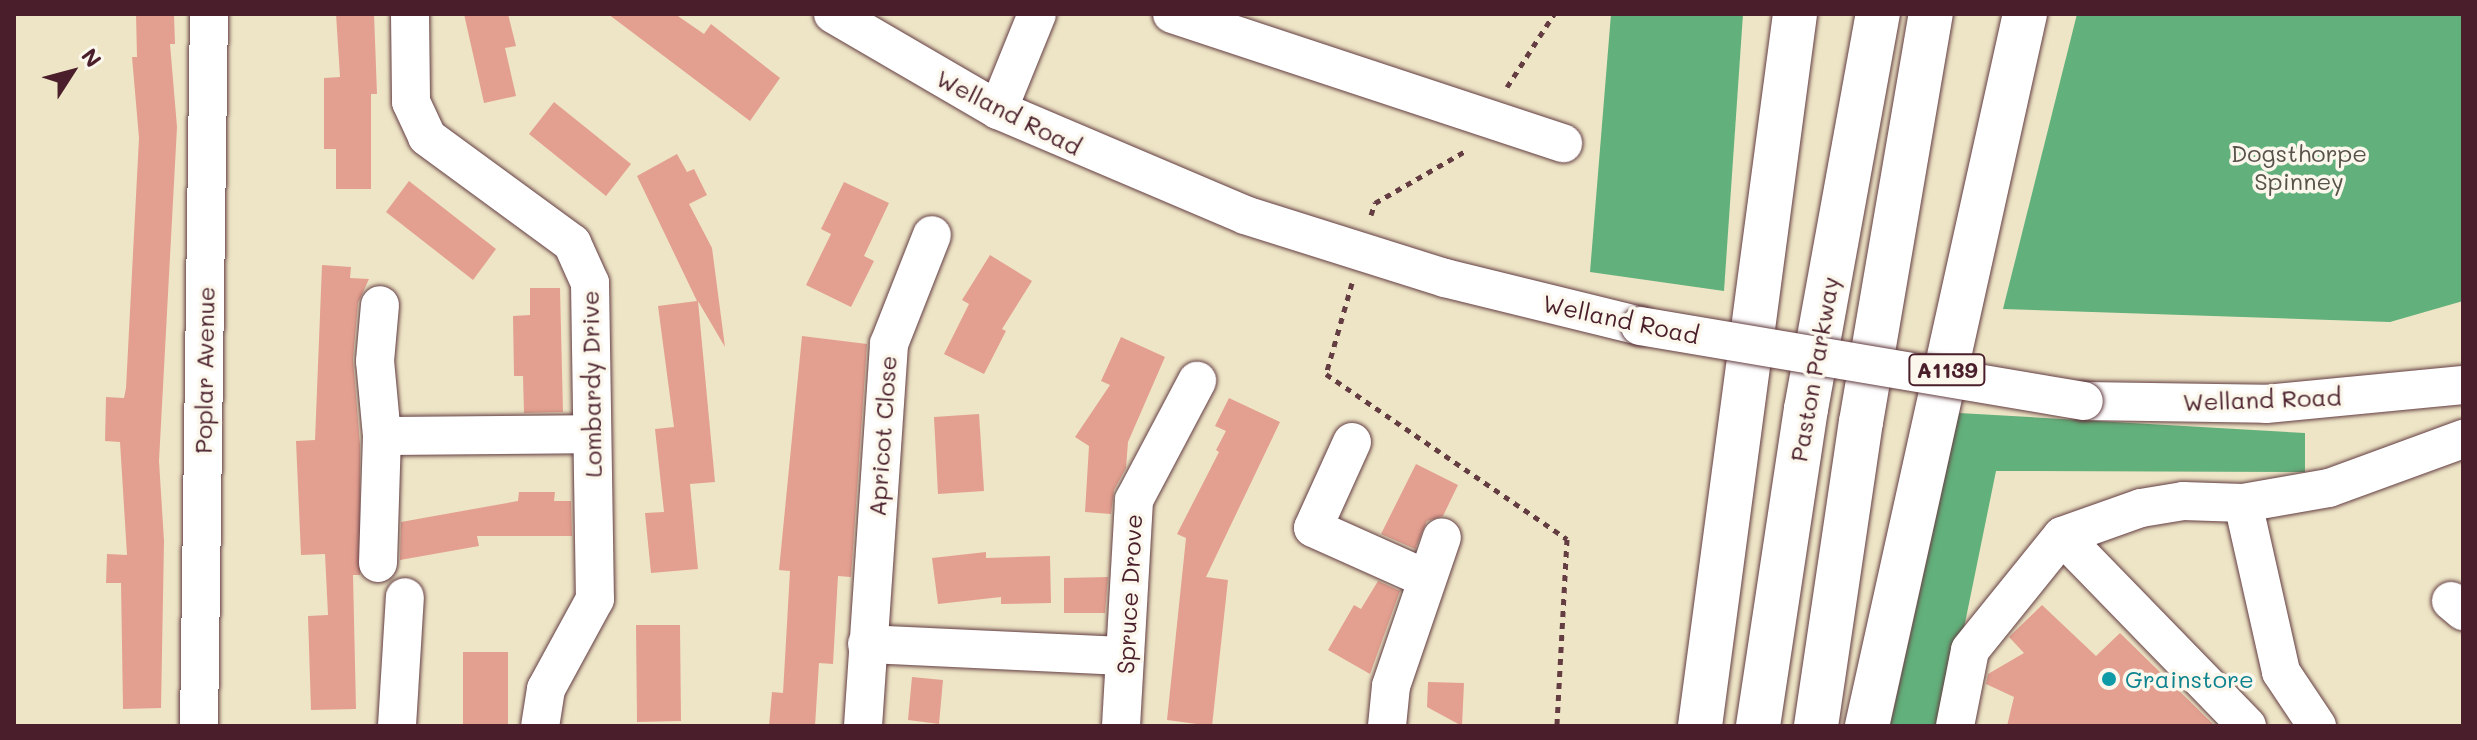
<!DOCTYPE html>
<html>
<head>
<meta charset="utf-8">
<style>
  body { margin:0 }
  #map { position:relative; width:2477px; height:740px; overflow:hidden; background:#eee5c6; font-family:Mali,sans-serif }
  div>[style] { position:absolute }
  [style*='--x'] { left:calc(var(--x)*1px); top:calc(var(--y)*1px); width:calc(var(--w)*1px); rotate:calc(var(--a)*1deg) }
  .forest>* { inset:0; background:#62b07b }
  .building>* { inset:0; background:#e3a090 }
  .path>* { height:5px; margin-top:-2.5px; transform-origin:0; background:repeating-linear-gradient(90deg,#633d42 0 6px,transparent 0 12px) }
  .roads { filter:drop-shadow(0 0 2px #633d42) drop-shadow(0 0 2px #633d42) }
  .minor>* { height:38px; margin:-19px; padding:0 19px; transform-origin:19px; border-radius:19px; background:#fff }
  .highway>* { height:44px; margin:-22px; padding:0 22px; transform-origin:22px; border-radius:22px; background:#fff }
  .bridges { filter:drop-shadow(0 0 2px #633d42) drop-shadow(0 0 2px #633d42) }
  .minor-bridge>* { height:38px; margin:-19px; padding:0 19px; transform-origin:19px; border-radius:19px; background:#fff }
  .dots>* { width:22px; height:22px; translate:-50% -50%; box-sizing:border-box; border:4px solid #fbf7ec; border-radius:50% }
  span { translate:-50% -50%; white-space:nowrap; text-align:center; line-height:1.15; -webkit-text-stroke:7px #fbf7ec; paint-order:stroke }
  .shield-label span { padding:2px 6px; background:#fbf7ec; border:2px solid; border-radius:6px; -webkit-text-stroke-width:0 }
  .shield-label { font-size:22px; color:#4a1f2b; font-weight:700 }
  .street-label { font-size:24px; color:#4a1f2b }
  .park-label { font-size:24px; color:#58534a }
  .culture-label { font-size:24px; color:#0d838f }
  .left { translate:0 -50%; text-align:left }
  .frame { position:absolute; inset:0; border:16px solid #4a1f2b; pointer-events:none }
  .north { position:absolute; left:32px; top:32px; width:80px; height:80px; -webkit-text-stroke:6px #fbf7ec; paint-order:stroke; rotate:54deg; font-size:22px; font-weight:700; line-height:32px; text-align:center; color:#4a1f2b }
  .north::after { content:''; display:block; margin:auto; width:28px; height:36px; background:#4a1f2b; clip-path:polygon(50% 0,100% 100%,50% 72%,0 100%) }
</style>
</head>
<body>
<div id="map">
  <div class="forest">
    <div style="clip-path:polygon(1611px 14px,1743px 14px,1724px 291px,1590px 272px)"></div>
    <div style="clip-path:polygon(2077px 14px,2463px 14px,2463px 301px,2390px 322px,2003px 309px)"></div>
    <div style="clip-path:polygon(1959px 413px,2305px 433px,2305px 472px,1996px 471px,1944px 726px,1890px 726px)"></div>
  </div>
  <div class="building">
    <div style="clip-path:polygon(136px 14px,174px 14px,175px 44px,170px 44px,177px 127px,159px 461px,164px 541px,161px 708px,123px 709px,121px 583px,106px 583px,107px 554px,127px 555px,120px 442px,105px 441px,106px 397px,124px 398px,126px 388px,139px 138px,132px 57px,137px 57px)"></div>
    <div style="clip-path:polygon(336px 14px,374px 14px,377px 94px,371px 94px,371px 189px,336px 189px,336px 149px,324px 149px,324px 78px,340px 77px)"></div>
    <div style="clip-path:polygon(464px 14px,508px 14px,516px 46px,505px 48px,516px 96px,484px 103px)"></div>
    <div style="clip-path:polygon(608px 14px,675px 14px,704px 34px,711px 24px,780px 78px,750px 121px)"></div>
    <div style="clip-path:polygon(554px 102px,631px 164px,606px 196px,529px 134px)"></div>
    <div style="clip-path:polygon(677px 154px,687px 172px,694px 169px,707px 195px,689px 204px,712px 248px,725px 347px,698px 301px,715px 482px,690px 484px,698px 569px,651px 573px,645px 513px,664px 512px,655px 429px,674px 427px,658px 306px,697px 301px,637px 176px)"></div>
    <div style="clip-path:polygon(409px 181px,496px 249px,473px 280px,386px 212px)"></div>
    <div style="clip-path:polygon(844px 182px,889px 203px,864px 256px,874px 261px,851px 307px,806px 285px,831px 234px,821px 229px)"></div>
    <div style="clip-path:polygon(990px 255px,1032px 281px,1002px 329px,1006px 331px,984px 374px,944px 354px,969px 304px,962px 300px)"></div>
    <div style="clip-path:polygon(322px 265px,351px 267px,350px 278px,369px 279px,358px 303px,353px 359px,360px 444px,360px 575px,353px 575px,356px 709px,311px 710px,308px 616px,328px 615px,325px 554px,301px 555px,296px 441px,315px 440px)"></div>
    <div style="clip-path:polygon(530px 288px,560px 288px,563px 412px,524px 413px,523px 376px,514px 376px,513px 316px,530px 315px)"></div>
    <div style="clip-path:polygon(802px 336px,867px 344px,852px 563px,851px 577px,838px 576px,833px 664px,819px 663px,815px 726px,769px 726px,772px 692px,783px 693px,790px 571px,779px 570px)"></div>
    <div style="clip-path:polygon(1121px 337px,1165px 357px,1128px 442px,1126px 468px,1114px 490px,1111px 514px,1085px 512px,1089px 446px,1075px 437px,1110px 385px,1101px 381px)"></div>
    <div style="clip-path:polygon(1229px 398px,1280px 422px,1206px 577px,1228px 580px,1212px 726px,1167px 720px,1186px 538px,1177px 534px,1219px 452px,1216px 450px,1226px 431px,1215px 426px)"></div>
    <div style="clip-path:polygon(979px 414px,984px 491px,938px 494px,934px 417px)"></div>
    <div style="clip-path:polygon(1416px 464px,1458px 485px,1443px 516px,1427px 521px,1415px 549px,1381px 534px)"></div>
    <div style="clip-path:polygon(519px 492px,555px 492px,554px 501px,571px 501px,572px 536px,477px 536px,479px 546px,400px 560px,401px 522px,518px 501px)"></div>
    <div style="clip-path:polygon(986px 552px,986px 558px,1050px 556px,1051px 603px,1001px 604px,1001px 597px,938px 604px,932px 558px)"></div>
    <div style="clip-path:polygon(1108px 577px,1105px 613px,1064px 613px,1064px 578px)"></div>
    <div style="clip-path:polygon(1378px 581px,1400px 591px,1370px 674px,1328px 650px,1354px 605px,1361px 609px)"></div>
    <div style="clip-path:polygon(2042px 605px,2096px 656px,2120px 633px,2215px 726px,2007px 726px,2014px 697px,1986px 684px,1988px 674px,2024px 653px,2009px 637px)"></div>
    <div style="clip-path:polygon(636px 625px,680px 625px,681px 721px,637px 722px)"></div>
    <div style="clip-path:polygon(463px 652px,508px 652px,508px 726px,463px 726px)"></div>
    <div style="clip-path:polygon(912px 677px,943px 680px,939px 724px,908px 720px)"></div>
    <div style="clip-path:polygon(1428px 682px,1464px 683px,1462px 726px,1427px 707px)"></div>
  </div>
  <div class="path">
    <div style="--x:1507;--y:87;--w:87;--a:-57.2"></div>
    <div style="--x:1371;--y:215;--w:13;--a:-72"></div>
    <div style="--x:1375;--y:203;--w:106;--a:-29.9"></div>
    <div style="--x:1352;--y:283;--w:95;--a:105.9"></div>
    <div style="--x:1326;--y:374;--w:292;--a:34.4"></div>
    <div style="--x:1567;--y:539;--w:187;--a:93.1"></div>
  </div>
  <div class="roads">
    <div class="minor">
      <div style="--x:410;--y:14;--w:88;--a:89.3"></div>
      <div style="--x:411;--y:102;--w:38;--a:65"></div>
      <div style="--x:427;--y:137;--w:180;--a:36.2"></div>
      <div style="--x:572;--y:243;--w:44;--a:65.8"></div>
      <div style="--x:590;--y:283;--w:316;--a:89.1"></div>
      <div style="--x:595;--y:599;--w:102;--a:118.6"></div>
      <div style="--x:546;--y:689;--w:37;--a:99"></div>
      <div style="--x:833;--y:14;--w:191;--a:30.2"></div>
      <div style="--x:998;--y:110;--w:268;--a:23"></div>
      <div style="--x:1245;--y:215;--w:210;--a:17.5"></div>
      <div style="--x:1445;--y:278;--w:201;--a:13.8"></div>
      <div style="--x:1172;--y:14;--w:412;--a:18.3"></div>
      <div style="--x:998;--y:110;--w:104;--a:-67.9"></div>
      <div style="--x:2084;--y:401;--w:182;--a:0.9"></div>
      <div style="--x:2266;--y:404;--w:198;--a:-5.5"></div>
      <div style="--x:382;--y:436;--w:210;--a:-0.5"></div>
      <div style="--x:1352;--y:442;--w:94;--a:114.4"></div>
      <div style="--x:1313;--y:528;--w:123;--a:24.1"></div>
      <div style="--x:2243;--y:503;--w:173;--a:77.3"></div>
      <div style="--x:2281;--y:672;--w:65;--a:56.3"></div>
      <div style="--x:378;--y:563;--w:127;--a:-88.2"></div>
      <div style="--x:382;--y:436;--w:75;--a:-95.3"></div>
      <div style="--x:375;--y:361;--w:56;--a:-84.9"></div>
      <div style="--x:2451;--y:601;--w:16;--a:40"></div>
      <div style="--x:867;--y:644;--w:258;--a:2.7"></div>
      <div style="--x:199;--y:726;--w:712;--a:-89.2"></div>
      <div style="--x:397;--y:726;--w:129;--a:-86.5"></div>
      <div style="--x:863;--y:726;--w:383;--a:-86.1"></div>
      <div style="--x:889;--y:344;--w:117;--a:-68.5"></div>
      <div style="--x:1121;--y:726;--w:226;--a:-86.7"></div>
      <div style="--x:1134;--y:500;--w:135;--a:-62.1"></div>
      <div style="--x:1387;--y:726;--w:40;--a:-84.3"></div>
      <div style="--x:1391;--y:686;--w:157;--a:-71.1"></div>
      <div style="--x:1955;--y:726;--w:77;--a:-78.8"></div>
      <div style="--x:1970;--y:650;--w:146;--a:-51.1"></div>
      <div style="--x:2247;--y:726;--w:265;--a:-134.2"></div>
      <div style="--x:2062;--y:536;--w:84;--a:-19.5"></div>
      <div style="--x:2141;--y:508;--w:43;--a:-9.5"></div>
      <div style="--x:2183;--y:501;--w:60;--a:1.9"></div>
      <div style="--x:2243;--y:503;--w:87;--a:-9.9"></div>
      <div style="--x:2329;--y:488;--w:143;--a:-20.1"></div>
    </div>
    <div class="highway">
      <div style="--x:1700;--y:726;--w:718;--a:-82.4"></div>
      <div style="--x:1758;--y:726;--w:321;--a:-81.4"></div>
      <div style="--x:1806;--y:409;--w:402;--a:-79.7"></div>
      <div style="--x:1816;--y:726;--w:307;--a:-81.6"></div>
      <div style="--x:1861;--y:422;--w:414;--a:-80.3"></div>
      <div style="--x:1867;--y:726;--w:729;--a:-77.49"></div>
    </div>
  </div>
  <div class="bridges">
    <div class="minor-bridge">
      <div style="--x:1640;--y:326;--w:450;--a:9.6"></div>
    </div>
  </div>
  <div class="dots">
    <div style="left:2109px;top:679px;background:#0f9aa8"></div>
  </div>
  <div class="shield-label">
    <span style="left:1947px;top:370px">A1139</span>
  </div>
  <div class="street-label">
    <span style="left:1009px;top:112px;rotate:27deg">Welland Road</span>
    <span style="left:1621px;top:319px;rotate:12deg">Welland Road</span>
    <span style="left:1814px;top:369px;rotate:-80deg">Paston Parkway</span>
    <span style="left:204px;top:370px;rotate:-89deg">Poplar Avenue</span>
    <span style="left:591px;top:384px;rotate:-91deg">Lombardy Drive</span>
    <span style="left:2262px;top:399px;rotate:-2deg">Welland Road</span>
    <span style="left:882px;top:436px;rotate:-86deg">Apricot Close</span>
    <span style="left:1129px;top:594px;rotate:-87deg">Spruce Drove</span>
  </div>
  <div class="park-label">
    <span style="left:2299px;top:167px">Dogsthorpe<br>Spinney</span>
  </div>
  <div class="culture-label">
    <span class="left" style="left:2125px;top:679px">Grainstore</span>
  </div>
  <div class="frame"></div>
  <div class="north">N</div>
</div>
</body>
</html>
